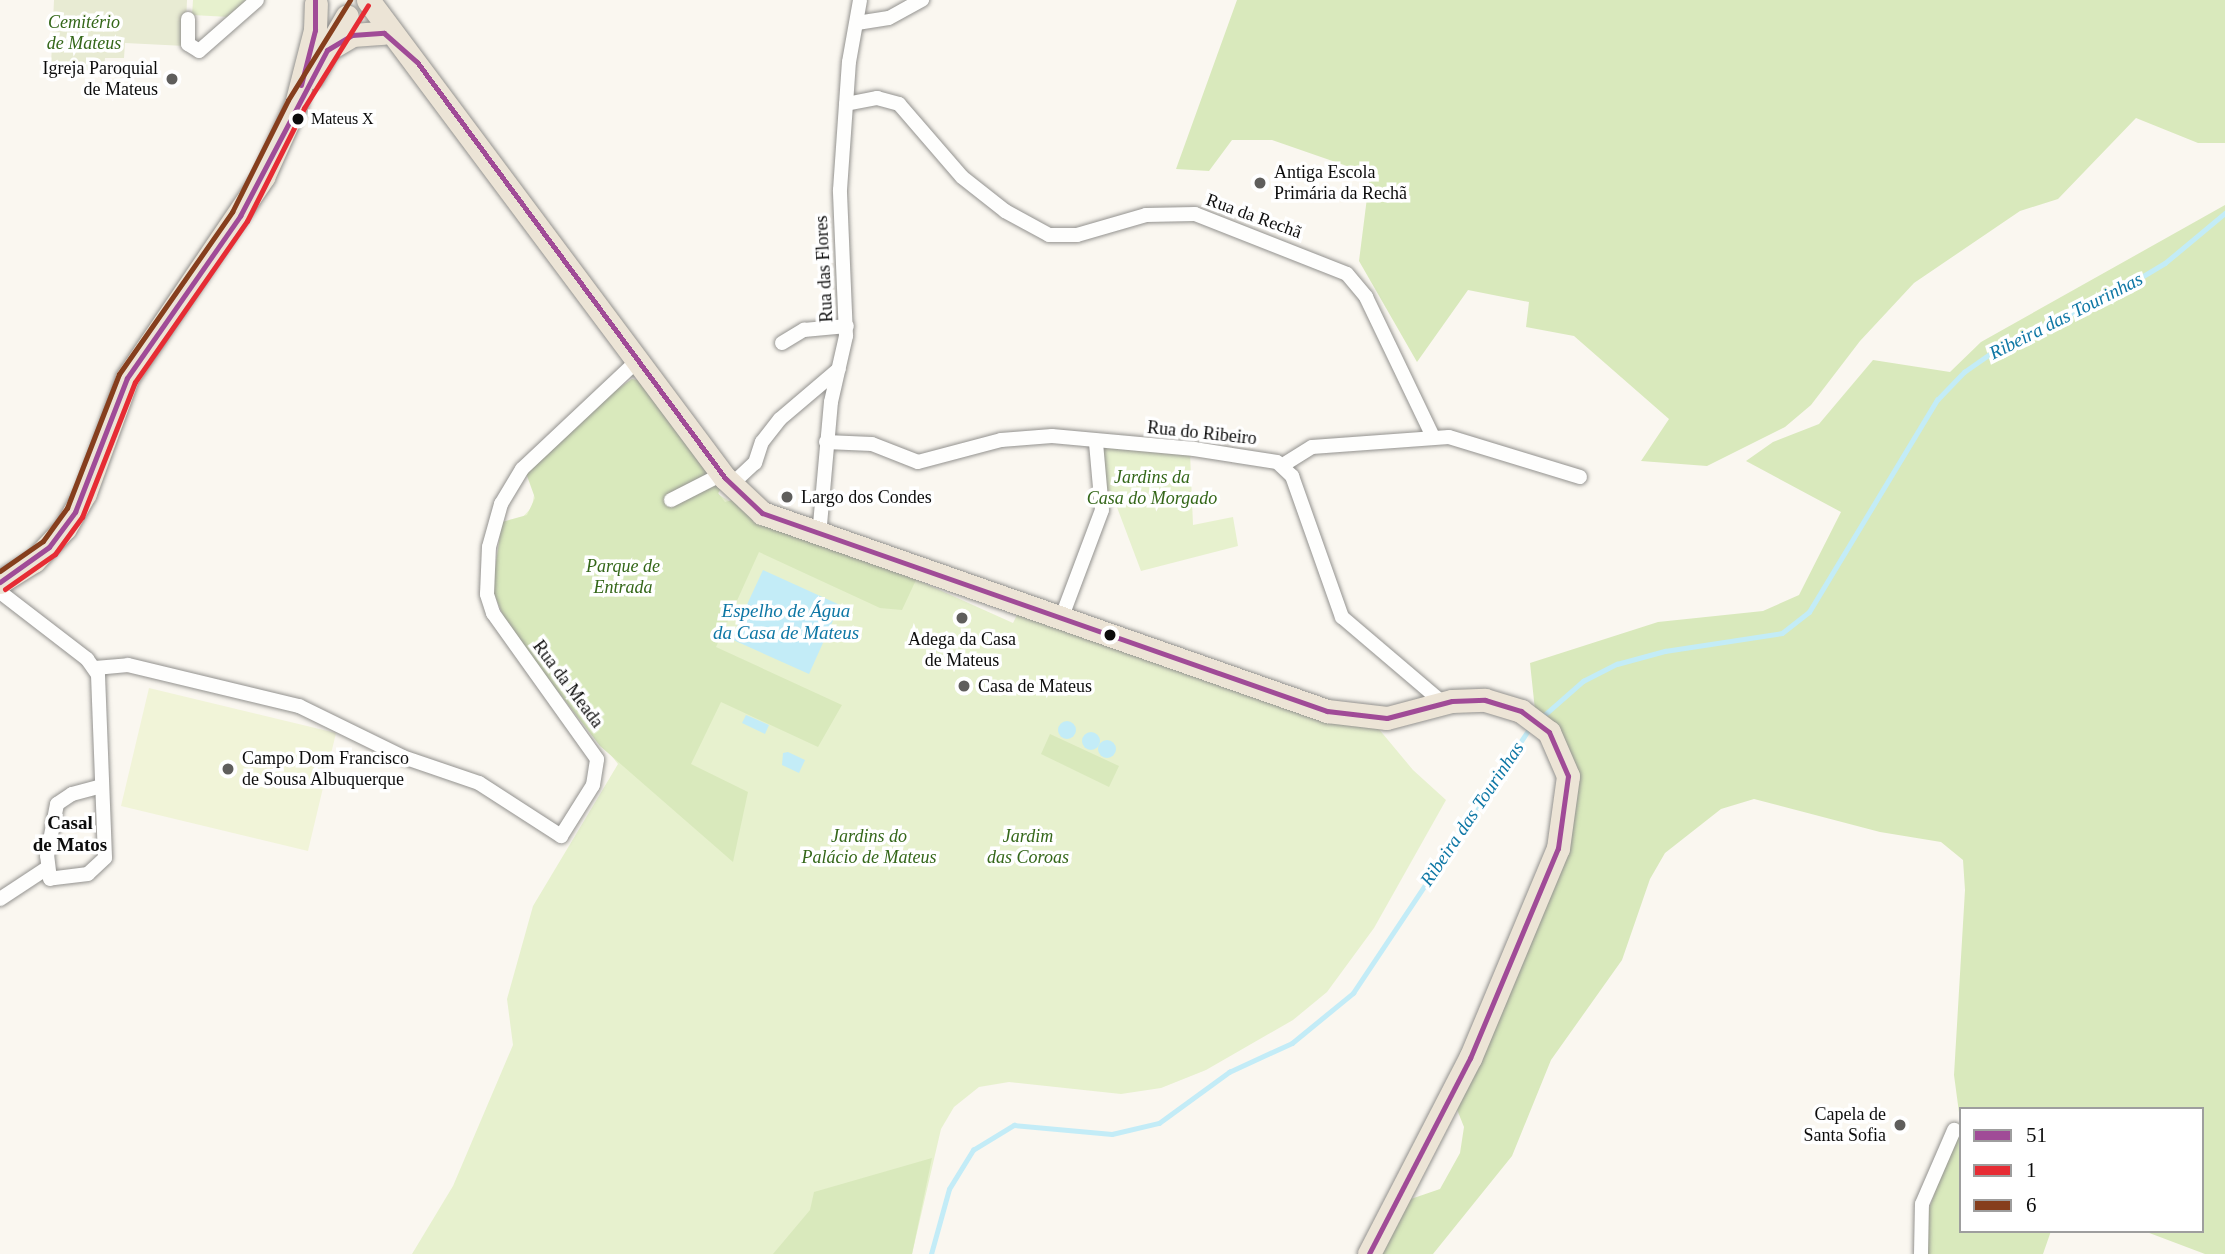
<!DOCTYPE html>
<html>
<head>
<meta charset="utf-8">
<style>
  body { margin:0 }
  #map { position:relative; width:2225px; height:1254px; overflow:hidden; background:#faf7f0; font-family:Georgia,serif }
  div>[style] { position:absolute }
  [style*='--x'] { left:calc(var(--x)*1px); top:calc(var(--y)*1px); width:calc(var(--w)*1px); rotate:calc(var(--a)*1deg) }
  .green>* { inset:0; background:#e7f1ce }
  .forest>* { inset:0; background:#d9e9bc }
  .cemetery>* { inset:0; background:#e8ebd3 }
  .pitch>* { inset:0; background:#f1f4d8 }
  .water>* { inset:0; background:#c3ecf7 }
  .round { border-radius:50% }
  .stream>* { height:4.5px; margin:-2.25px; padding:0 2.25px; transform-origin:2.25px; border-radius:2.25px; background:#c3ecf7 }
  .roads { filter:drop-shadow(0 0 2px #93928f) drop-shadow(0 0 2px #93928f) }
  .minor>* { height:14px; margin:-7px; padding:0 7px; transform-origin:7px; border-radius:7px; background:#fefefd }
  .primary>* { height:23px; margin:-11.5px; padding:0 11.5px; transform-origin:11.5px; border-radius:11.5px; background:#ece4d6 }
  .bus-1>* { height:5px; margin:-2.5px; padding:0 2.5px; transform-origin:2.5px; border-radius:2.5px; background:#a04b97 }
  .bus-2>* { height:5px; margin:-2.5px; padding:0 2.5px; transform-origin:2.5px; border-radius:2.5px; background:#e62c34 }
  .bus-3>* { height:5px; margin:-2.5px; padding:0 2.5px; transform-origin:2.5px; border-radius:2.5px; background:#863e1d }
  .dots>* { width:19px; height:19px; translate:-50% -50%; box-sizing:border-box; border:4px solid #fff; border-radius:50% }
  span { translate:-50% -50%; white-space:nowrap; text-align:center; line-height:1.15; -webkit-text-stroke:7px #fff; paint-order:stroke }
  .bus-label { font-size:16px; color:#0c0c0c }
  .left { translate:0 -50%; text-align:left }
  .park-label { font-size:18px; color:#346719; font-style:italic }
  .poi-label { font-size:18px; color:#0c0c0c }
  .right { translate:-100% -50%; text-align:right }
  .street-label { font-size:18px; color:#0c0c0c }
  .water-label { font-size:19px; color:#0e77a5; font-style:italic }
  .neighbourhood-label { font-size:19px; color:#0c0c0c; font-weight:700 }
  .legend { position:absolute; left:1959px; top:1107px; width:245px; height:126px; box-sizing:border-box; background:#fff; border:2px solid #9e9e9e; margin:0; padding:9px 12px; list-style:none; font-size:21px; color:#0c0c0c }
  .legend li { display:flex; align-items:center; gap:14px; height:35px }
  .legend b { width:35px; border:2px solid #9e9e9e }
</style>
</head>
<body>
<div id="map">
  <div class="green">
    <div style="clip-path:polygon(193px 0,247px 0,229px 17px,192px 15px)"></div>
    <div style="clip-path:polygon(632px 379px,721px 488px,718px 494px,760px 521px,924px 583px,1013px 623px,1018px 613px,1326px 722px,1378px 728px,1413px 770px,1446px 800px,1374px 928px,1327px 992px,1293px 1020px,1206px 1070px,1161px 1088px,1121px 1094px,1009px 1082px,979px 1087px,954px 1107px,941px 1129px,912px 1254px,412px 1254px,453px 1186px,513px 1045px,507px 999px,533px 906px,618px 764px,508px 627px,502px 522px,520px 520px,532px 507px,535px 489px,526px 473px,605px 398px)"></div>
    <div style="clip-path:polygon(1098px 447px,1190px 452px,1193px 525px,1233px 517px,1238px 546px,1141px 571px,1112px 494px,1105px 490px)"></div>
  </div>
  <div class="forest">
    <div style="clip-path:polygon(1237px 0,2225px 0,2225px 143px,2198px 143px,2136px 118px,2058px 199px,2020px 211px,1914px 283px,1860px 341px,1811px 405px,1785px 427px,1707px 466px,1641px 461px,1669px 419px,1574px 336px,1526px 327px,1529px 302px,1468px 290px,1417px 362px,1359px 261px,1370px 174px,1272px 140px,1232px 140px,1209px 171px,1176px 169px)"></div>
    <div style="clip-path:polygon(2225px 205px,2225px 1254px,2205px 1254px,2144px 1231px,2202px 1231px,2202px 1109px,1961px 1109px,1961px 1231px,2051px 1231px,2043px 1254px,1926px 1254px,1927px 1215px,1960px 1120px,1954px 1075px,1965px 890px,1963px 860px,1941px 842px,1880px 832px,1754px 799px,1721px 809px,1665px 853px,1650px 879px,1622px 960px,1551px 1060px,1512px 1156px,1433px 1254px,1377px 1254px,1405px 1201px,1440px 1189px,1460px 1153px,1464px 1127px,1456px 1107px,1571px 830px,1577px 797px,1535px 710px,1530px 663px,1658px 622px,1763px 611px,1799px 595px,1841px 512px,1746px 461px,1773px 442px,1819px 424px,1873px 360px,1950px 372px,1981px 342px)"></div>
    <div style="clip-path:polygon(632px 379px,643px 381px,721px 488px,718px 493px,725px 502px,732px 500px,760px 521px,794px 536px,916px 580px,902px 610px,880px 608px,759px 552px,716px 647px,842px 705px,818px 747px,721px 702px,691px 764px,748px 792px,733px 862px,600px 746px,508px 627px,492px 589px,502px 522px,527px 515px,535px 498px,526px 473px,605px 398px)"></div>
    <div style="clip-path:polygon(1050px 734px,1119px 766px,1109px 787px,1041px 754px)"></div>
    <div style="clip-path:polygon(932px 1158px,912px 1254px,773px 1254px,810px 1210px,814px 1192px)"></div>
  </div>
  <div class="cemetery">
    <div style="clip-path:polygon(54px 0,187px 0,185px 46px,125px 43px,124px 58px,105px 58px,104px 73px,55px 71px,51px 65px)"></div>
  </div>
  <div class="pitch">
    <div style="clip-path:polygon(149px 688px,336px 733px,308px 851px,121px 806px)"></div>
  </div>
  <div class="water">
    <div style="clip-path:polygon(763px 570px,840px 605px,809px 674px,731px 639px)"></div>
    <div style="clip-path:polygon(746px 715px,769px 725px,765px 734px,742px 723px)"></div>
    <div class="round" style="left:1058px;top:721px;width:18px;height:18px"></div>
    <div class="round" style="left:1082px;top:732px;width:18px;height:18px"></div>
    <div class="round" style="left:1098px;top:740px;width:18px;height:18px"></div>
    <div style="clip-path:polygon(788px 752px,805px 760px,799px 773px,782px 765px,783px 753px)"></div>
  </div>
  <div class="stream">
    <div style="--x:1541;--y:718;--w:56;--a:-41.4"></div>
    <div style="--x:1583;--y:681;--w:38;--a:-27"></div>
    <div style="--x:1617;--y:664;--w:50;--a:-15.2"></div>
    <div style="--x:1665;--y:651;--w:118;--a:-8.7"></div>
    <div style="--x:1782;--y:633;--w:34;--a:-38"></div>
    <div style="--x:1809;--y:612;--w:248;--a:-58.9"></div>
    <div style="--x:1937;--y:400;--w:39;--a:-46"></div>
    <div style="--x:1964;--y:372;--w:52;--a:-34.9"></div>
    <div style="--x:2007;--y:342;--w:113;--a:-24.1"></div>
    <div style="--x:2110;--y:296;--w:64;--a:-31"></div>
    <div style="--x:2165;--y:263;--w:78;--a:-39.8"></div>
    <div style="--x:931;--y:1254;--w:67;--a:-74.5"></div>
    <div style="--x:949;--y:1189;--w:46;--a:-58.4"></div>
    <div style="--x:973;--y:1150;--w:48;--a:-31.4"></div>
    <div style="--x:1014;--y:1125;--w:98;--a:5.2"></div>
    <div style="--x:1112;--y:1134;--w:48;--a:-13.2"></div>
    <div style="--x:1159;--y:1123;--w:87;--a:-36.1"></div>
    <div style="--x:1229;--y:1072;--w:69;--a:-24.7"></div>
    <div style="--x:1292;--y:1043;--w:79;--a:-39.3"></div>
    <div style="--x:1353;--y:993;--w:321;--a:-56.3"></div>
  </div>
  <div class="roads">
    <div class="minor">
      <div style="--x:188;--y:19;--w:25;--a:90"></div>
      <div style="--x:188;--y:44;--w:13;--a:32"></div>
      <div style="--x:199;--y:51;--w:77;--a:-41.3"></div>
      <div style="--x:857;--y:23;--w:32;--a:-9"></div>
      <div style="--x:889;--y:18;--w:38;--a:-29"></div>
      <div style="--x:846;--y:104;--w:32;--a:-11"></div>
      <div style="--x:877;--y:98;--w:23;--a:15"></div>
      <div style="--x:899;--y:104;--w:96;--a:49.2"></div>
      <div style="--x:962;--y:177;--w:55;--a:38.3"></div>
      <div style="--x:1005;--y:211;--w:50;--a:28.6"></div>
      <div style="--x:1049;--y:235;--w:28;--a:0"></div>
      <div style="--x:1077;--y:235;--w:72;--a:-16.2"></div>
      <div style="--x:1146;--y:215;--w:49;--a:-1.2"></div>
      <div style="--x:1195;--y:214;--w:163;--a:21.5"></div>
      <div style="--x:1347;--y:274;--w:30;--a:50"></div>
      <div style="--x:1366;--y:297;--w:155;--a:64.4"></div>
      <div style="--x:782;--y:343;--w:26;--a:-31"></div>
      <div style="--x:804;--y:330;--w:43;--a:-5.3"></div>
      <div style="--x:826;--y:442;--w:46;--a:2.5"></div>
      <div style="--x:872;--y:444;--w:49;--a:21.4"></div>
      <div style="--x:918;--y:462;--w:86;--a:-14.8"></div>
      <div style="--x:1001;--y:440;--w:51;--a:-4.5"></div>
      <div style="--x:1052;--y:436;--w:143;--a:5.2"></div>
      <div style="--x:1194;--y:449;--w:84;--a:8.9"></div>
      <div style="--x:1277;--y:462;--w:21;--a:43"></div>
      <div style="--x:1292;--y:476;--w:150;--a:70.5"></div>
      <div style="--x:1342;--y:617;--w:133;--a:40.4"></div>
      <div style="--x:1283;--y:465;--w:34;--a:-32"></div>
      <div style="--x:1312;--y:447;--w:137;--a:-4.2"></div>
      <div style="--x:1449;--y:437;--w:137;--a:17"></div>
      <div style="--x:731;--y:485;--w:33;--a:-43"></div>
      <div style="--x:755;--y:463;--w:22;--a:-72"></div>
      <div style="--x:762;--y:442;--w:29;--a:-52"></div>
      <div style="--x:780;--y:419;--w:77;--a:-40.3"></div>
      <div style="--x:671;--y:500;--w:57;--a:-27"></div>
      <div style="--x:819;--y:536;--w:135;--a:-84.9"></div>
      <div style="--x:831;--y:402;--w:68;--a:-77.2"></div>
      <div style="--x:846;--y:336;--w:146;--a:-92.4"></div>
      <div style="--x:840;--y:190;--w:128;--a:-86"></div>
      <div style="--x:849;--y:62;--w:63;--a:-79.9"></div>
      <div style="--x:0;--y:592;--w:110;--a:37.6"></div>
      <div style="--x:87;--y:659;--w:19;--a:55"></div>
      <div style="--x:98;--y:675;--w:183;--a:87.8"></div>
      <div style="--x:105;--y:858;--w:23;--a:137"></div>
      <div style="--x:88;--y:874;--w:38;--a:173"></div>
      <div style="--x:50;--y:879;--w:23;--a:-97"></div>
      <div style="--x:47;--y:856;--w:53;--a:-79.1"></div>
      <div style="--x:57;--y:804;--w:18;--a:-34"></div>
      <div style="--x:72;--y:794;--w:30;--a:-15"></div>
      <div style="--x:1061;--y:619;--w:116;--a:-69.4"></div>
      <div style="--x:1102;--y:510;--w:67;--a:-95.1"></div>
      <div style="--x:95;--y:668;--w:33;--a:-5"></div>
      <div style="--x:128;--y:665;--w:176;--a:13.5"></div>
      <div style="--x:299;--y:706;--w:116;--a:26.1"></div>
      <div style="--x:403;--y:757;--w:80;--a:18.9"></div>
      <div style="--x:479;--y:783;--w:98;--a:32.9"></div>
      <div style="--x:561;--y:836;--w:60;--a:-57.9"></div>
      <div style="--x:593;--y:785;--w:26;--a:-81"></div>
      <div style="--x:597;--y:759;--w:179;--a:-125.5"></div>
      <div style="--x:493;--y:613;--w:20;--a:-108"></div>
      <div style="--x:487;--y:594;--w:47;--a:-87.6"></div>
      <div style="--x:489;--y:547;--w:45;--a:-74.4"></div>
      <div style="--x:501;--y:504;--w:41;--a:-59"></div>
      <div style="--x:522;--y:469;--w:159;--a:-43.2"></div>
      <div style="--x:0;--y:899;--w:56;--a:-33.4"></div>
      <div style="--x:1921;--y:1254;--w:50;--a:-88.9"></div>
      <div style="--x:1922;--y:1204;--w:81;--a:-66.6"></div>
    </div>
    <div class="primary">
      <div style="--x:368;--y:0;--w:597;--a:53.25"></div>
      <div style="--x:725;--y:478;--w:51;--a:43.4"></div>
      <div style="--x:762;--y:513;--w:599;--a:19.31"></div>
      <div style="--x:1327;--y:711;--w:60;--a:6.7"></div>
      <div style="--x:1387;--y:718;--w:67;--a:-14.7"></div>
      <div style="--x:1452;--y:701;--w:33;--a:-2"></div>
      <div style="--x:1485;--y:700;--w:38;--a:17"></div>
      <div style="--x:1521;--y:711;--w:35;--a:37"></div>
      <div style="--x:1549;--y:732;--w:48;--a:66.6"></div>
      <div style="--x:1568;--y:776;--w:73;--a:97.9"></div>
      <div style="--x:1558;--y:848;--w:228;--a:112.7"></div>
      <div style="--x:1470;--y:1058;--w:220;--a:117.3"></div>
      <div style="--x:329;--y:49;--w:27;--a:-31"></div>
      <div style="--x:352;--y:35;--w:32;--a:-4"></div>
      <div style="--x:312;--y:77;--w:70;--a:-60.2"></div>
      <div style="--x:0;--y:582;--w:40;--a:-32"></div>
      <div style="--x:34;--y:561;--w:45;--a:-46.8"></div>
      <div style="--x:65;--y:528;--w:40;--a:-60.3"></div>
      <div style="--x:85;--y:493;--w:122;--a:-69.9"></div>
      <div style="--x:127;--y:378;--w:243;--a:-55.9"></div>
      <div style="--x:263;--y:177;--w:80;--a:-65.7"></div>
      <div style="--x:296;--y:104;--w:76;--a:-75.6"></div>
      <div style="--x:315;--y:30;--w:26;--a:-88"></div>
    </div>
  </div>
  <div class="bus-1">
    <div style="--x:301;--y:85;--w:57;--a:-75.7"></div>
    <div style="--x:315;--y:30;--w:30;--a:-90"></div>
    <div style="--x:0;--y:582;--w:60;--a:-35.5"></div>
    <div style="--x:49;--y:547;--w:44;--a:-53.4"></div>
    <div style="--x:75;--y:512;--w:144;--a:-68.8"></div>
    <div style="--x:127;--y:378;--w:198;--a:-55.1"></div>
    <div style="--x:240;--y:216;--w:187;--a:-62.3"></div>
    <div style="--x:327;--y:50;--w:29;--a:-31"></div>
    <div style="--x:352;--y:35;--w:32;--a:-4"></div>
    <div style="--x:384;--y:33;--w:44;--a:41.3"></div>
    <div style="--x:417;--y:62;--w:518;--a:53.48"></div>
    <div style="--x:725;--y:478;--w:51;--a:43.4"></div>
    <div style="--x:762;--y:513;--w:599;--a:19.31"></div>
    <div style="--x:1327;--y:711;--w:60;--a:6.7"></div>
    <div style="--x:1387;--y:718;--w:67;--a:-14.7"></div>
    <div style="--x:1452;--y:701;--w:33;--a:-2"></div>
    <div style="--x:1485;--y:700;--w:38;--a:17"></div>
    <div style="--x:1521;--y:711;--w:35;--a:37"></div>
    <div style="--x:1549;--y:732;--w:48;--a:66.6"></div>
    <div style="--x:1568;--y:776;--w:73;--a:97.9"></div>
    <div style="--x:1558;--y:848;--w:228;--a:112.7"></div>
    <div style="--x:1470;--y:1058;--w:220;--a:117.3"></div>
  </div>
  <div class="bus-2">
    <div style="--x:5;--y:589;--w:61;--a:-35"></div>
    <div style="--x:55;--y:554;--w:46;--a:-53.9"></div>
    <div style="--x:82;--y:517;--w:145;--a:-68.6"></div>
    <div style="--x:135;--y:382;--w:196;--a:-55.2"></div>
    <div style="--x:247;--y:221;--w:127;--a:-63.2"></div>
    <div style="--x:304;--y:108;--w:121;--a:-58.1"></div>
  </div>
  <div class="bus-3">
    <div style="--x:0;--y:571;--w:52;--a:-34.9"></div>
    <div style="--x:43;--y:541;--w:41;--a:-54"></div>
    <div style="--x:67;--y:508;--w:144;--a:-68.8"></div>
    <div style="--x:119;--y:374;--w:198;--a:-55.1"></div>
    <div style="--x:232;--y:212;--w:125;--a:-63.4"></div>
    <div style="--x:288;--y:100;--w:118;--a:-58.2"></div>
  </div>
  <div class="dots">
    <div style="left:172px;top:79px;background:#5f5e5c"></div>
    <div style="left:298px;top:119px;background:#0c0c0c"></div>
    <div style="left:1260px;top:183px;background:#5f5e5c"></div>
    <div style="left:787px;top:497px;background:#5f5e5c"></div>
    <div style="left:962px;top:618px;background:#5f5e5c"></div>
    <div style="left:1110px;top:635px;background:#0c0c0c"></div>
    <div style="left:964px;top:686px;background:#5f5e5c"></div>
    <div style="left:228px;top:769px;background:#5f5e5c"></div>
    <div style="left:1900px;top:1125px;background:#5f5e5c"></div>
  </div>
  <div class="bus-label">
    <span class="left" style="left:311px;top:119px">Mateus X</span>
  </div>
  <div class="park-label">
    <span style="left:84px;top:33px">Cemitério<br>de Mateus</span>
    <span style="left:1152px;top:488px">Jardins da<br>Casa do Morgado</span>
    <span style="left:623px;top:577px">Parque de<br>Entrada</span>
    <span style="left:869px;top:847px">Jardins do<br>Palácio de Mateus</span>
    <span style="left:1028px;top:847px">Jardim<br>das Coroas</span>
  </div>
  <div class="poi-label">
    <span class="right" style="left:158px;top:79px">Igreja Paroquial<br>de Mateus</span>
    <span class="left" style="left:1274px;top:183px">Antiga Escola<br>Primária da Rechã</span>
    <span class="left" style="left:801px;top:497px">Largo dos Condes</span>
    <span style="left:962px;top:650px">Adega da Casa<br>de Mateus</span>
    <span class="left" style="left:978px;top:686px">Casa de Mateus</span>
    <span class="left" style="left:242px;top:769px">Campo Dom Francisco<br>de Sousa Albuquerque</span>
    <span class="right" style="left:1886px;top:1125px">Capela de<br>Santa Sofia</span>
  </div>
  <div class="street-label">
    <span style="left:1254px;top:216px;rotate:20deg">Rua da Rechã</span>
    <span style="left:824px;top:269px;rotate:-93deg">Rua das Flores</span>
    <span style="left:1202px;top:433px;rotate:6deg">Rua do Ribeiro</span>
    <span style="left:568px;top:684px;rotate:53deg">Rua da Meada</span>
  </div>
  <div class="water-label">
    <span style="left:2066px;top:316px;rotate:-27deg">Ribeira das Tourinhas</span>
    <span style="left:786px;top:622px">Espelho de Água<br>da Casa de Mateus</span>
    <span style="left:1472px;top:814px;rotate:-56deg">Ribeira das Tourinhas</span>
  </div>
  <div class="neighbourhood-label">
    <span style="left:70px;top:834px">Casal<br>de Matos</span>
  </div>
  <ul class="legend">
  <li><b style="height:9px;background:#a04b97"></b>51</li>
  <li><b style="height:9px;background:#e62c34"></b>1</li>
  <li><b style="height:9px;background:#863e1d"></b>6</li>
  </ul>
</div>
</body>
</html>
